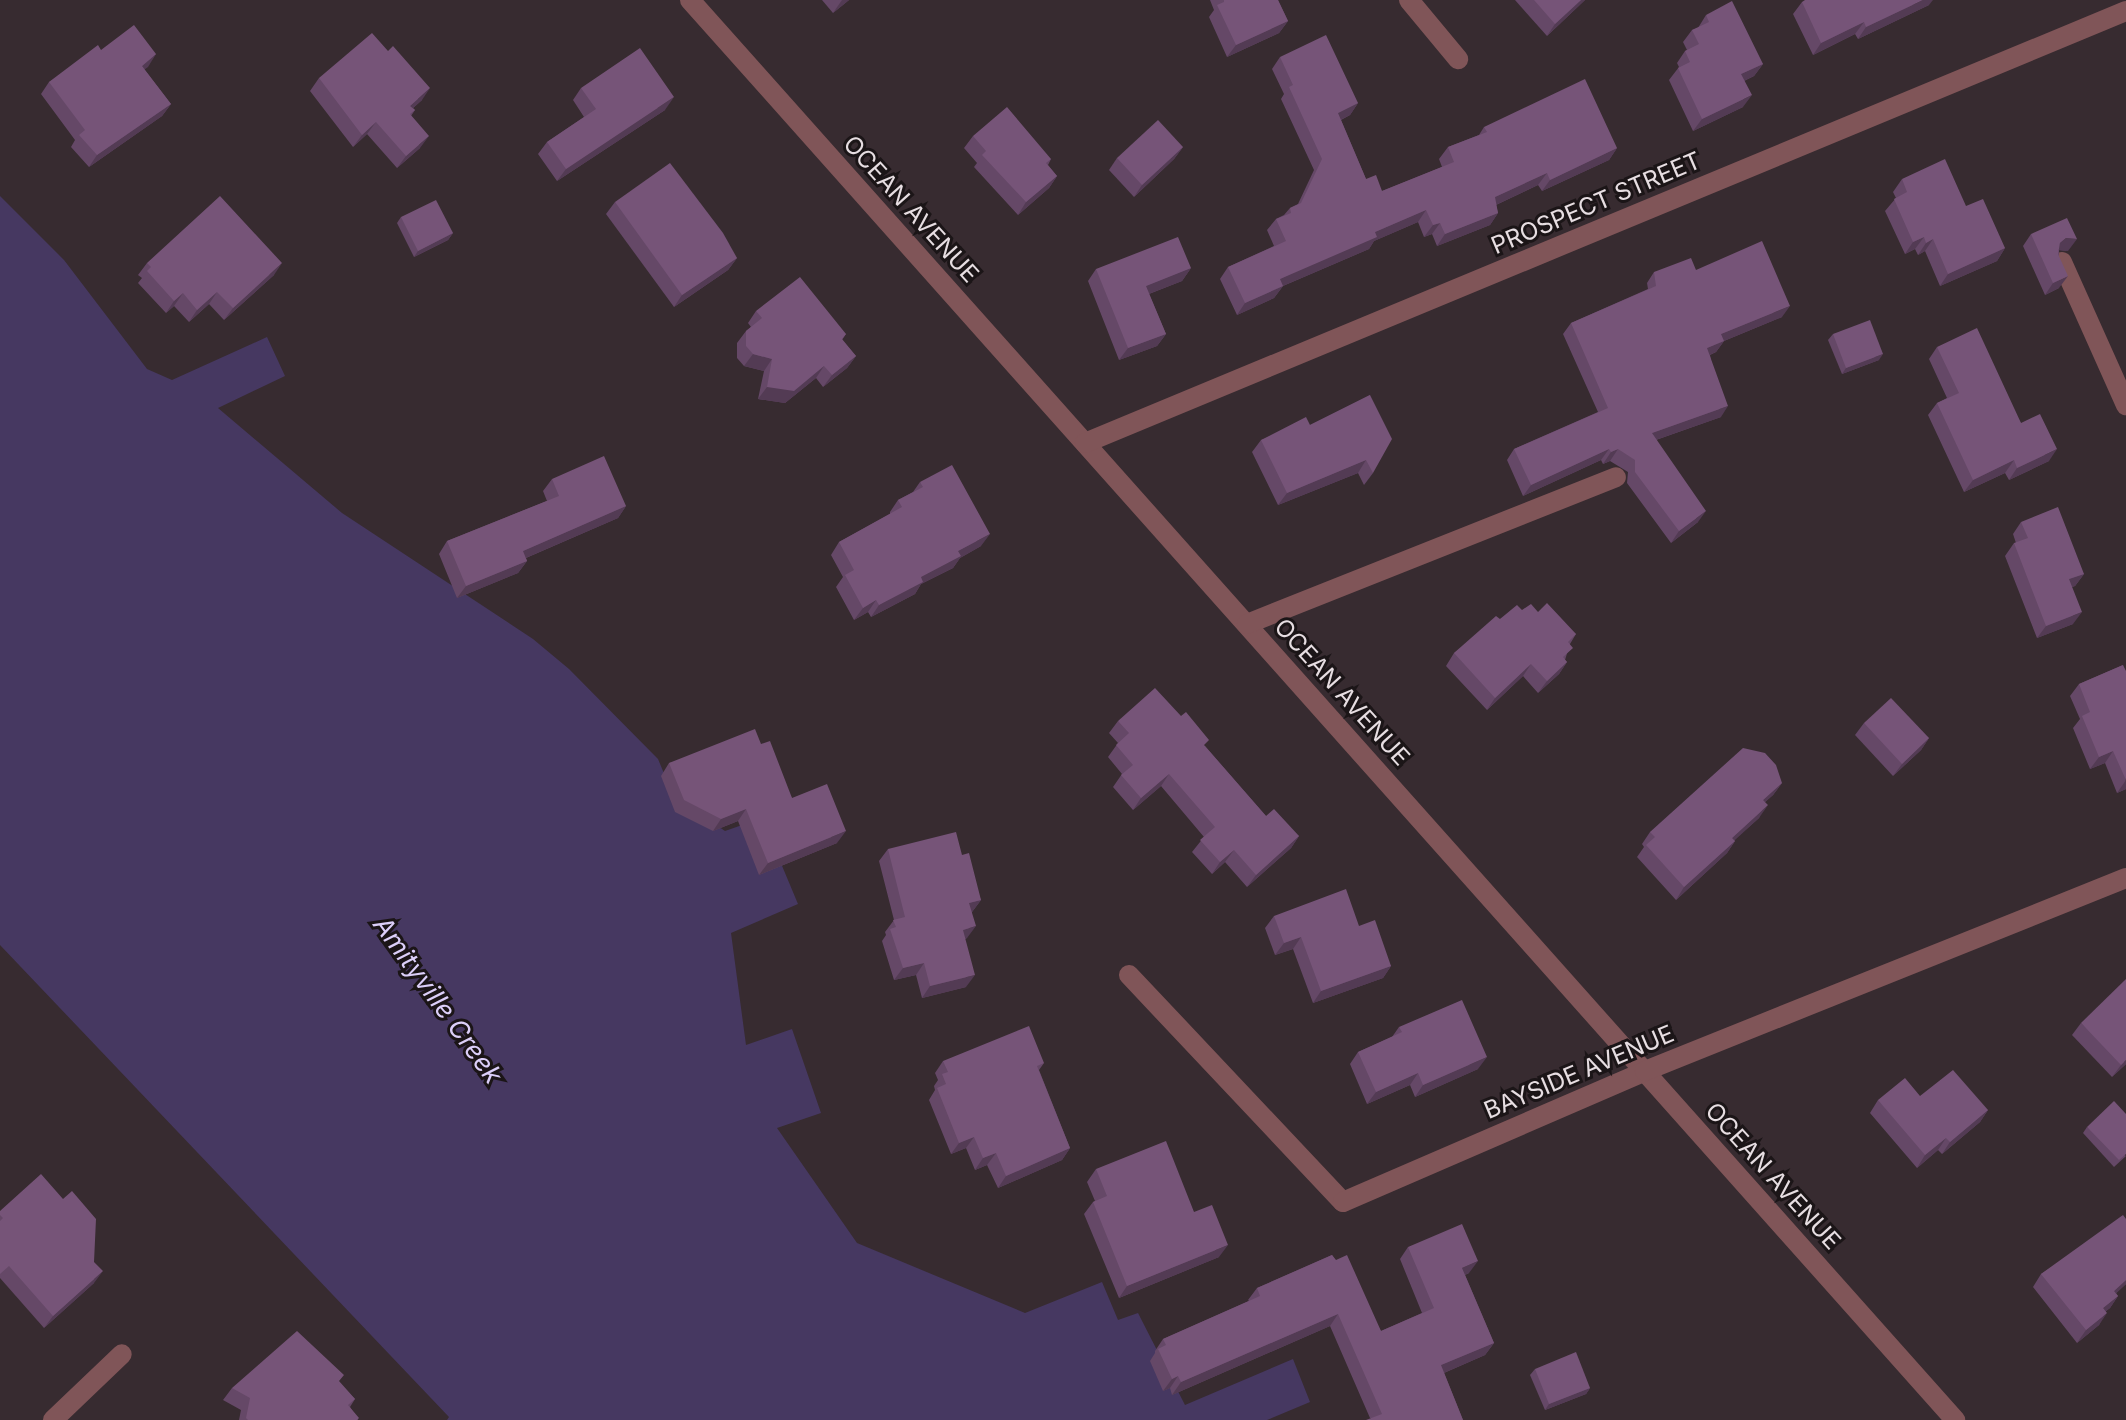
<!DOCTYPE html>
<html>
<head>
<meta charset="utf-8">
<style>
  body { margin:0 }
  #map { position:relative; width:2126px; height:1420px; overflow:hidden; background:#372b30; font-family:Inter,sans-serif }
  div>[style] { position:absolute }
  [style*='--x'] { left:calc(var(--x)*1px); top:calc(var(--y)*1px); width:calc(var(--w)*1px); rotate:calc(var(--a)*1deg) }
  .water>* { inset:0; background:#463861 }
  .minor>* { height:20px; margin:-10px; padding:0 10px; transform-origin:10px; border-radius:10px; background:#805558 }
  .wall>* { inset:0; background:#654867 }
  .shaded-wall>* { inset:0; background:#533b54 }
  .building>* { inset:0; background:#765478 }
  span { translate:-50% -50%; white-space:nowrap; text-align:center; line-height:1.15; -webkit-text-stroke:6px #1b1517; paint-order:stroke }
  .street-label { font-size:24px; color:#e7dee2 }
  .water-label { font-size:26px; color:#dccff9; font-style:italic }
</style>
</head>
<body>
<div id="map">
  <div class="water">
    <div style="clip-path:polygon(0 196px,64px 260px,147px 369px,172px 380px,267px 337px,285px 376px,218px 408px,342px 513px,533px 639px,569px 669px,658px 759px,673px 795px,725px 831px,745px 824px,780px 861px,798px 904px,731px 933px,746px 1045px,792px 1029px,821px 1113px,777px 1128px,857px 1243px,1025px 1313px,1102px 1282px,1118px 1320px,1138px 1313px,1185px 1405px,1293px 1359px,1310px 1402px,1267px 1420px,447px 1420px,449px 1417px,0 945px)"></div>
  </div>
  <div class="minor">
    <div style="--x:690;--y:0;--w:1902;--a:48.3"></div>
    <div style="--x:1409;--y:0;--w:77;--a:50.3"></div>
    <div style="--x:2062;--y:262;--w:157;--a:65.9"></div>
    <div style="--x:1085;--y:443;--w:1127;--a:-22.54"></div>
    <div style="--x:1247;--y:624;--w:397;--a:-21.7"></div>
    <div style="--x:1129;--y:975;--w:312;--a:46.7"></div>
    <div style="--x:1343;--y:1202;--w:329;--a:-23.4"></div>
    <div style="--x:1645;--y:1071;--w:518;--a:-21.86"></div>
    <div style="--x:53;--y:1420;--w:95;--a:-43.7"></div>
  </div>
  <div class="wall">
    <div style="clip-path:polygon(822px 0,849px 0,833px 13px)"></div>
    <div style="clip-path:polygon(1210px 0,1278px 0,1288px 21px,1279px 33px,1227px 57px,1209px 17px,1214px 10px)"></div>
    <div style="clip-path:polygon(1515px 0,1585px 0,1547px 36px)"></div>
    <div style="clip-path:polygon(1802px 2px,1929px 5px,1858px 39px,1855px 34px,1813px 55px,1793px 14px)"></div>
    <div style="clip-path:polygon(1706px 15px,1763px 64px,1754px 76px,1744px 81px,1743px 107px,1693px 131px,1669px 80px,1679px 67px,1677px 63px,1685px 51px,1687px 50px,1683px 42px,1692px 30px,1698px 28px)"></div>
    <div style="clip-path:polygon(101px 50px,156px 54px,144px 69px,171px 104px,162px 116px,89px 167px,71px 147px,75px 140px,41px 94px,49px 82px)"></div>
    <div style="clip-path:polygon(1280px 57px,1358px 103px,1350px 115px,1341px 120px,1366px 179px,1382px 191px,1442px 167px,1439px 159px,1448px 147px,1479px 135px,1484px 127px,1617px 148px,1609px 160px,1542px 191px,1538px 185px,1496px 205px,1498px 213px,1490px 225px,1437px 246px,1432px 234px,1424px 237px,1418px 222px,1374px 241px,1369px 249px,1283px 286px,1274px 298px,1237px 315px,1220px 279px,1228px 267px,1274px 246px,1267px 230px,1276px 219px,1284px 215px,1290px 208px,1298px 204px,1314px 170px,1281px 99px,1284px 94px,1272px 69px)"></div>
    <div style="clip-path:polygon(319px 78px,422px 100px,413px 108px,415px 110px,411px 116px,420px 148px,397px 168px,367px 134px,353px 147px,310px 91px)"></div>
    <div style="clip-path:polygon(581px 88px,665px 110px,557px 181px,538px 154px,547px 142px,584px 117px,573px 100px)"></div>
    <div style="clip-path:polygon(973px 136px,1051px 159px,1048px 165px,1057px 176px,1049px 188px,1018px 215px,974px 167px,977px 163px,964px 148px)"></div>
    <div style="clip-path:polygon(1183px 147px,1174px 159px,1134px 197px,1109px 170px,1117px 158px)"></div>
    <div style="clip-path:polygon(1902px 179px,2005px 248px,1997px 261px,1940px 286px,1925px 251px,1918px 255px,1915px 249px,1905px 254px,1885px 211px,1896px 198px,1893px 192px)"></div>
    <div style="clip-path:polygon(615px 202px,737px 258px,728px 270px,674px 307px,606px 214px)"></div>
    <div style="clip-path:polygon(401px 217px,453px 233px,448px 240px,414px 257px,397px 223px)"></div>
    <div style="clip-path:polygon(2031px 234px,2068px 251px,2059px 250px,2059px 288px,2045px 295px,2023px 246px)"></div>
    <div style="clip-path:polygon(147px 263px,274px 275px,224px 320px,209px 304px,189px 322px,174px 306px,166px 313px,138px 283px,142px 278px,138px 275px)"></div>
    <div style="clip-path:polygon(1191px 268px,1182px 281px,1149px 294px,1166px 334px,1157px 346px,1119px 360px,1088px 281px,1096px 269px)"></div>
    <div style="clip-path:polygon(1696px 270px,1782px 317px,1724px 341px,1716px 352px,1710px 355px,1721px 417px,1656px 440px,1698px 522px,1671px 543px,1627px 483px,1628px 472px,1610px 461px,1603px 464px,1601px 460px,1523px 496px,1507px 460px,1514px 449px,1598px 412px,1563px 334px,1571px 323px,1648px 289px,1647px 283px,1654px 272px)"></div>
    <div style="clip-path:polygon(756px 311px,846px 334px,842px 340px,856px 356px,847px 368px,823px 387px,816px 378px,785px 403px,758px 399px,764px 371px,744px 366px,737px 358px,737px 343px,746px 331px,751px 327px,748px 323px)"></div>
    <div style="clip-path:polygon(1833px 334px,1879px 360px,1842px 374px,1828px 340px)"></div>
    <div style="clip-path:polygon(1937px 347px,2021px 423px,2049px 461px,2009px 480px,2005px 473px,1964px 492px,1928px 415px,1937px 403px,1947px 398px,1929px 359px)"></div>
    <div style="clip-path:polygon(1370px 395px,1373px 473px,1364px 485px,1358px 473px,1278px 505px,1252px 452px,1261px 440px,1310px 425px)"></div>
    <div style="clip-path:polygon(552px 479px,626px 506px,618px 518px,526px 558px,527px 561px,518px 573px,457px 598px,439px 554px,447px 541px,547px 501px,543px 491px)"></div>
    <div style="clip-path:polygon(920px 482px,981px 546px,960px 558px,953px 568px,921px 584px,915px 594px,871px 617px,868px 612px,854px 620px,836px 587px,843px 577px,831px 555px,839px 542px,890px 514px,890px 512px,898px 500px,913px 492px)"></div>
    <div style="clip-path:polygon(2021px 522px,2084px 574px,2075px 586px,2072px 587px,2073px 624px,2037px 638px,2005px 556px,2014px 543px,2016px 543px,2013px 534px)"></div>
    <div style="clip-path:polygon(1522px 610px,1538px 612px,1576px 634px,1570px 644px,1565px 660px,1567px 662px,1559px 674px,1538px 693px,1523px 676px,1487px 710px,1446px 666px,1454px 653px,1500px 619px)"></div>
    <div style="clip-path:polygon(2123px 665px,2126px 789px,2117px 793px,2105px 763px,2090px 769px,2073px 728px,2080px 719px,2070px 696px,2079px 684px)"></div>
    <div style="clip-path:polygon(1118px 721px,1205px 746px,1266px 816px,1299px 836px,1291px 848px,1247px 887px,1225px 862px,1212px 874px,1192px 852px,1204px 837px,1161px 786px,1133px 810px,1113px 787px,1122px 774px,1108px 757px,1118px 743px,1109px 733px)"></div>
    <div style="clip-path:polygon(1864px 723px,1929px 738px,1921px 750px,1893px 776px,1855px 735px)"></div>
    <div style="clip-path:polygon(761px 744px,792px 798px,837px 843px,759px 875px,738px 821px,713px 831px,675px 812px,661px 776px,669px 763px)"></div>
    <div style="clip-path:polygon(1782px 783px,1773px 795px,1765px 802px,1759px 818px,1734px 840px,1735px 841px,1727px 853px,1676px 900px,1637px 857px,1644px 847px,1642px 844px,1650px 832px)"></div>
    <div style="clip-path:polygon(888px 849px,962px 855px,981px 900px,972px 912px,967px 938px,965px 939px,966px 987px,922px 998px,916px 975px,894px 980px,882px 941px,886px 935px,885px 932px,894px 920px,879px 861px)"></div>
    <div style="clip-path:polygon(1274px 916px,1359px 926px,1391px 966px,1383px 978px,1313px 1003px,1293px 949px,1275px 955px,1265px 928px)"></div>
    <div style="clip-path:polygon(2081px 1023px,2126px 1064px,2112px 1077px,2072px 1035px)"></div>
    <div style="clip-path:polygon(1399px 1027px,1478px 1069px,1415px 1097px,1410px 1085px,1367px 1104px,1350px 1064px,1358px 1052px,1392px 1037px)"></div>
    <div style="clip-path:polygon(943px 1061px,1044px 1063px,1039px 1070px,1070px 1148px,1062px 1160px,998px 1188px,987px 1165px,975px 1170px,966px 1148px,951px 1154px,929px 1100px,935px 1090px,934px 1086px,938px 1080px,935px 1073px)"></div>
    <div style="clip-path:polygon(1920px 1096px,1988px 1110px,1980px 1122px,1942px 1154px,1938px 1150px,1917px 1168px,1870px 1113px,1878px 1100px)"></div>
    <div style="clip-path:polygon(2087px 1127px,2126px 1156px,2114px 1167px,2083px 1133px)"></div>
    <div style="clip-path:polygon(1096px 1169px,1194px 1212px,1219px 1257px,1119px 1298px,1084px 1214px,1093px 1202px,1095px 1201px,1087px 1182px)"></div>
    <div style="clip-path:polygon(0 1211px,94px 1262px,94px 1283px,44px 1328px,0 1278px)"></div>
    <div style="clip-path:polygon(2126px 1219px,2126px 1284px,2116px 1293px,2118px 1296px,2110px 1308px,2106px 1311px,2099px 1325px,2077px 1343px,2033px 1287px,2041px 1274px)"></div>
    <div style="clip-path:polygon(1408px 1247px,1469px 1273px,1465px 1275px,1494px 1343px,1485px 1355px,1444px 1373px,1463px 1420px,1370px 1418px,1330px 1326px,1172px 1395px,1170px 1388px,1163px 1391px,1150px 1361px,1155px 1353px,1155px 1351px,1163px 1339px,1249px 1301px,1248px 1300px,1257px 1288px,1332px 1255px,1381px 1331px,1422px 1313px,1400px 1259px)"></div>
    <div style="clip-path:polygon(1535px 1369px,1590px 1388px,1586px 1394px,1545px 1410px,1530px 1375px)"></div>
    <div style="clip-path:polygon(339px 1382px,355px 1399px,350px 1407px,358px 1420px,239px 1420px,241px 1410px,223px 1400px,232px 1388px)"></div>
  </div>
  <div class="shaded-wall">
    <div style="clip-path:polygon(842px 0,849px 0,833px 13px)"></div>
    <div style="clip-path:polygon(1581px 0,1585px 0,1547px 36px,1555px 24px)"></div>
    <div style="clip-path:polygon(1923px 0,1933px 0,1929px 5px,1858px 39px,1866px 27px)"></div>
    <div style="clip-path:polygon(1288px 21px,1279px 33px,1227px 57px,1236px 45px)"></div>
    <div style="clip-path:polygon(1864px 22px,1855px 34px,1813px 55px,1821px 43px)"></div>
    <div style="clip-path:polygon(156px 54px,148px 67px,133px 78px,142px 66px)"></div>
    <div style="clip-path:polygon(1763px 64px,1754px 76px,1733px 86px,1741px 74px)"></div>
    <div style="clip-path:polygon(430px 88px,422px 100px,402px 118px,410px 106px)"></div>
    <div style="clip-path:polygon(1752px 95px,1743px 107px,1693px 131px,1702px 119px)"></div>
    <div style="clip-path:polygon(674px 97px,665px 110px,557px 181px,566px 169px)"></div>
    <div style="clip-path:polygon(1358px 103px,1350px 115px,1330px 125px,1338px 113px)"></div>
    <div style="clip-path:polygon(171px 104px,162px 116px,89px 167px,97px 155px)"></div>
    <div style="clip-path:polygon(376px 122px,367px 134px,353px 147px,362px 135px)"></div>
    <div style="clip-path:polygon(429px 136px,420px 148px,397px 168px,406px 156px)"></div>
    <div style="clip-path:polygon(1183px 147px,1174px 159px,1134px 197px,1142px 185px)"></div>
    <div style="clip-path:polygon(1617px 148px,1609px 160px,1542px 191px,1550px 180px)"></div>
    <div style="clip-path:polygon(1547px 173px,1538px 185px,1487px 209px,1495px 197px)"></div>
    <div style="clip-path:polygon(1057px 176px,1049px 188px,1018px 215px,1026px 202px)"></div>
    <div style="clip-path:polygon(1426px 210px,1418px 222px,1374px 241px,1369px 249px,1271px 291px,1280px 279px,1375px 232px)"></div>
    <div style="clip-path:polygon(1498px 213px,1490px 225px,1437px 246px,1445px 234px)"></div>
    <div style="clip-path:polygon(1440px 223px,1432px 234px,1424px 237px,1433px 225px)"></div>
    <div style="clip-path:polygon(453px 233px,448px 240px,414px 257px,418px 251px)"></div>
    <div style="clip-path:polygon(1924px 237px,1915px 249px,1905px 254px,1913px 242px)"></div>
    <div style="clip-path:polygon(2066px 238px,2077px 239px,2068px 251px,2057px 250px,2060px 243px)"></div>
    <div style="clip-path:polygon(1933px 239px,1925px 251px,1918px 255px,1926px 243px)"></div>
    <div style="clip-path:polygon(2005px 248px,1997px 261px,1940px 286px,1948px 274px)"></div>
    <div style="clip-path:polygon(737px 258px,728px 270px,674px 307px,682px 295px)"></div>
    <div style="clip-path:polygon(282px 263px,274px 275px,224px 320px,233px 308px)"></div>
    <div style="clip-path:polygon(1191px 268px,1182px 281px,1138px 298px,1146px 286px)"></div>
    <div style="clip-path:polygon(2068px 276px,2059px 288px,2045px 295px,2053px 283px)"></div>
    <div style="clip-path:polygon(1283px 286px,1274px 298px,1237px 315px,1245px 303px)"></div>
    <div style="clip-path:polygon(217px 292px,209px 304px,189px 322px,197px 310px)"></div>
    <div style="clip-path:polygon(183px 293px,174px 306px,166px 313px,174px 301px)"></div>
    <div style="clip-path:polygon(1790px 306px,1782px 317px,1714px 345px,1721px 334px)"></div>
    <div style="clip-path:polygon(1166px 334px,1157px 346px,1119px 360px,1128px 348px)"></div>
    <div style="clip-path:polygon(1724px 341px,1716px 352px,1700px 359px,1707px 348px)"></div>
    <div style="clip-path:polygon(753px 354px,772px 359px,764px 371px,744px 366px)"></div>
    <div style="clip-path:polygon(1883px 354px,1879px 360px,1842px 374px,1846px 368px)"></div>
    <div style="clip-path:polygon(856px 356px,847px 368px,823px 387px,832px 375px)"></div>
    <div style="clip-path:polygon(824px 366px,816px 378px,785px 403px,758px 399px,767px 387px)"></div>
    <div style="clip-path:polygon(1728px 406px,1721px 417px,1644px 444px,1652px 433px)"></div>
    <div style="clip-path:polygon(1609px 449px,1601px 460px,1523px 496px,1531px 485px)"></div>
    <div style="clip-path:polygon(1618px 449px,1610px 461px,1603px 464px,1611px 452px)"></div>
    <div style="clip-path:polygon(2057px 449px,2049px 461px,2009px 480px,2017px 468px)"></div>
    <div style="clip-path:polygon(1366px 460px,1358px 473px,1278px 505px,1287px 493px)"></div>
    <div style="clip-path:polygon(2014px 460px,2005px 473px,1964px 492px,1973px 480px)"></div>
    <div style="clip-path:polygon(626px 506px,618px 518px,514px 563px,523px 551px)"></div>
    <div style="clip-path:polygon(1706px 511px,1698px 522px,1671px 543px,1679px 531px)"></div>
    <div style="clip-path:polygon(990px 534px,981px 546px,960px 558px,953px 568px,921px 584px,915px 594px,871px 617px,879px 605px,958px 551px)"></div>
    <div style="clip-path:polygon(527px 561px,518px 573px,457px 598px,466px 586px)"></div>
    <div style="clip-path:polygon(2084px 574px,2075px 586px,2061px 591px,2069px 579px)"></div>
    <div style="clip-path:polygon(876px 600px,868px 612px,854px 620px,863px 608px)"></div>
    <div style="clip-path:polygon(2082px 612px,2073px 624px,2037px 638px,2046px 626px)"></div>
    <div style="clip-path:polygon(1567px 662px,1559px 674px,1538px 693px,1547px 681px)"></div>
    <div style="clip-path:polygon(1531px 664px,1523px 676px,1487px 710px,1495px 698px)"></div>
    <div style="clip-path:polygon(1929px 738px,1921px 750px,1893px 776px,1902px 764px)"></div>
    <div style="clip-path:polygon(2113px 751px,2105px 763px,2090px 769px,2099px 757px)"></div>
    <div style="clip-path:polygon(1169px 774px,1161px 786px,1133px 810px,1141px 798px)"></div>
    <div style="clip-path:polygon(2126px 780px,2126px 789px,2117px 793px)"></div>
    <div style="clip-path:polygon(1782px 783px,1773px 795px,1754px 812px,1763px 800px)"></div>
    <div style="clip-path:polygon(1768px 805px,1759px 818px,1724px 850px,1732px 838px)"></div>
    <div style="clip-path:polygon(746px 809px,738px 821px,713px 831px,721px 819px)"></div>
    <div style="clip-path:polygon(846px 831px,837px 843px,759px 875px,768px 863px)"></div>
    <div style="clip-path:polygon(1299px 836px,1291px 848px,1247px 887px,1256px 875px)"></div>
    <div style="clip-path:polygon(1735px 841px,1727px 853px,1676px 900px,1684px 887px)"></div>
    <div style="clip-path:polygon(1234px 850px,1225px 862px,1212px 874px,1220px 862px)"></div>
    <div style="clip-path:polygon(981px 900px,972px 912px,961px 915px,969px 903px)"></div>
    <div style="clip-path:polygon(976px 926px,967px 938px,955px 942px,963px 930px)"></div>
    <div style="clip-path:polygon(1301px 937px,1293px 949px,1275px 955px,1284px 943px)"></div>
    <div style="clip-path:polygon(924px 963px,916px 975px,894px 980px,903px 968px)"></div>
    <div style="clip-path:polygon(1391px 966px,1383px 978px,1313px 1003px,1321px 991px)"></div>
    <div style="clip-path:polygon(975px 975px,966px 987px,922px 998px,930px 986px)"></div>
    <div style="clip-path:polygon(1487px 1057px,1478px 1069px,1415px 1097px,1423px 1085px)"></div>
    <div style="clip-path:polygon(2126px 1060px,2126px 1064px,2112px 1077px,2121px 1065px)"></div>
    <div style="clip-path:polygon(1418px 1073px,1410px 1085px,1367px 1104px,1376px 1092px)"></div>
    <div style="clip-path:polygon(1988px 1110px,1980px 1122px,1942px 1154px,1950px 1142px)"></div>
    <div style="clip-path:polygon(974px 1137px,966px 1148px,951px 1154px,959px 1143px)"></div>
    <div style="clip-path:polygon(1946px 1138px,1938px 1150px,1917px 1168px,1925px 1155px)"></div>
    <div style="clip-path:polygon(1070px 1148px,1062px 1160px,998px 1188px,1006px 1176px)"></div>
    <div style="clip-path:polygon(996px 1153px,987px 1165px,975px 1170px,983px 1158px)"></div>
    <div style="clip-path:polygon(1228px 1245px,1219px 1257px,1119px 1298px,1127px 1286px)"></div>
    <div style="clip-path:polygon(1478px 1261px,1469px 1273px,1453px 1280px,1462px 1268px)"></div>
    <div style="clip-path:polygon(103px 1271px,94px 1283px,44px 1328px,53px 1316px)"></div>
    <div style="clip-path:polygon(2126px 1280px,2126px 1284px,2106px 1303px,2114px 1291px)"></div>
    <div style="clip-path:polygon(2118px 1296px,2110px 1308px,2095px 1320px,2103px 1308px)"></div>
    <div style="clip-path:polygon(2107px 1313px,2099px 1325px,2077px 1343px,2086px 1330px)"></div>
    <div style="clip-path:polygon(1338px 1314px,1330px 1326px,1172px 1395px,1181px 1382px)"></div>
    <div style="clip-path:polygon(1494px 1343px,1485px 1355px,1432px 1378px,1441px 1365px)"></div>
    <div style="clip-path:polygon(1178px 1376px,1170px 1388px,1163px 1391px,1172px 1379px)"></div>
    <div style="clip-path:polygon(1590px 1388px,1586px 1394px,1545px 1410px,1549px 1404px)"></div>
  </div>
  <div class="building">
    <div style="clip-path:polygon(1224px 0,1278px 0,1288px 21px,1236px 45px,1217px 5px,1224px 2px)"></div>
    <div style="clip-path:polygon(1534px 0,1581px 0,1555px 24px)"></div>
    <div style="clip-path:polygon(1805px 0,1923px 0,1866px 27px,1864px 22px,1821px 43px,1802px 2px)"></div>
    <div style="clip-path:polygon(1732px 1px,1763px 64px,1741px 74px,1752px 95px,1702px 119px,1678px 68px,1690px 62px,1685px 51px,1699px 44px,1692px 30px,1709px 22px,1706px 15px)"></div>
    <div style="clip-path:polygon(134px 25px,156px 54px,142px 66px,171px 104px,97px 155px,79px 135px,85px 130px,49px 82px,98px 45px,101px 50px)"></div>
    <div style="clip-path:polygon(372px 33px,388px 51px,393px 46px,430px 88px,410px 106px,415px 110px,410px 114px,429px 136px,406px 156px,376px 122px,362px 135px,319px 78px)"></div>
    <div style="clip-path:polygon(1326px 35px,1358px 103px,1338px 113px,1366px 179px,1376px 175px,1382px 191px,1454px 162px,1448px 147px,1487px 132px,1484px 127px,1585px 79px,1617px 148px,1550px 180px,1547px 173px,1495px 197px,1498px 213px,1445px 234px,1440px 223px,1433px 225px,1426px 210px,1375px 232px,1377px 237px,1280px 279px,1283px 286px,1245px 303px,1228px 267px,1286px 241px,1276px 219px,1291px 213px,1290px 208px,1301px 203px,1322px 159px,1289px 87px,1293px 85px,1280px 57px)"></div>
    <div style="clip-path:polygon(640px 48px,674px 97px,566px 169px,547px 142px,596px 109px,581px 88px)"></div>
    <div style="clip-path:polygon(1007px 107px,1051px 159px,1046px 163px,1057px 176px,1026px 202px,982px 155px,986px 151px,973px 136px)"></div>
    <div style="clip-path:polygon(1158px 120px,1183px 147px,1142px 185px,1117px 158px)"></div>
    <div style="clip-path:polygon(1945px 159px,1966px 206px,1983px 199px,2005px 248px,1948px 274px,1933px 239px,1926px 243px,1924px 237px,1913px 242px,1894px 199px,1907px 192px,1902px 179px)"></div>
    <div style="clip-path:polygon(670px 163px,723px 233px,737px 258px,682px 295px,615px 202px)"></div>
    <div style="clip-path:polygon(220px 196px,282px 263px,233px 308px,217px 292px,197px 310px,183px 293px,174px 301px,147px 271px,151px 267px,147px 263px)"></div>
    <div style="clip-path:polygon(436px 200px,453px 233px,418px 251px,401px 217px)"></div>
    <div style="clip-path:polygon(2067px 218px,2077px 239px,2066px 238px,2060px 243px,2058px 254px,2068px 276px,2053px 283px,2031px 234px)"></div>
    <div style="clip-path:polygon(1178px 237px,1191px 268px,1146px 286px,1166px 334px,1128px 348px,1096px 269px)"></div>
    <div style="clip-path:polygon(1762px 241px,1790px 306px,1721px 334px,1724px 341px,1707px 348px,1728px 406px,1652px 433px,1706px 511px,1679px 531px,1635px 472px,1635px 460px,1618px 449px,1611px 452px,1609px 449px,1531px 485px,1514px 449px,1608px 408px,1571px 323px,1656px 286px,1654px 272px,1691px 258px,1696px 270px)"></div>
    <div style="clip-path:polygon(800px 277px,846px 334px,842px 339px,856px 356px,832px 375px,824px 366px,794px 391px,767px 387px,772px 359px,753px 354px,746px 346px,746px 331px,762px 318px,756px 311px)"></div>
    <div style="clip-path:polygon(1870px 320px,1883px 354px,1846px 368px,1833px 334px)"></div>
    <div style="clip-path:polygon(1977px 328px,2021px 423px,2040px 414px,2057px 449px,2017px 468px,2014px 460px,1973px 480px,1937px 403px,1959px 393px,1937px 347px)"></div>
    <div style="clip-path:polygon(1370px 395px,1392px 439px,1373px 473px,1366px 460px,1287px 493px,1261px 440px,1306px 417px,1310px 425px)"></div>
    <div style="clip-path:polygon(604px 456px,626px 506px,523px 551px,527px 561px,466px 586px,447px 541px,559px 496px,552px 479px)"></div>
    <div style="clip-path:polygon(952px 465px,990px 534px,958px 551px,961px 556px,921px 577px,923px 582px,879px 605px,876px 600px,863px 608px,845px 575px,854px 570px,839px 542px,902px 507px,898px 500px,923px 487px,920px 482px)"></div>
    <div style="clip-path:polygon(2058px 507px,2084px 574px,2069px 579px,2082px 612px,2046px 626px,2014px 543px,2028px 538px,2021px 522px)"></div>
    <div style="clip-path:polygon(1547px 603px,1576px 634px,1568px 642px,1573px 648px,1563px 657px,1567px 662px,1547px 681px,1531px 664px,1495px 698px,1454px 653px,1496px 616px,1500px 619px,1517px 605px,1522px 610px,1531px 604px,1538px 612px)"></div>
    <div style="clip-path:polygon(2123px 665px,2126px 671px,2126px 780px,2113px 751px,2099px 757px,2082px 716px,2090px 712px,2079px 684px)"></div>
    <div style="clip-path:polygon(1155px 688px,1181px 716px,1186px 712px,1209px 740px,1204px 745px,1266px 816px,1274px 809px,1299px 836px,1256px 875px,1234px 850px,1220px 862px,1200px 840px,1215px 827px,1169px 774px,1141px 798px,1121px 775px,1133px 765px,1116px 745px,1129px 733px,1118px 721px)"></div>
    <div style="clip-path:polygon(1891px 698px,1929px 738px,1902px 764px,1864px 723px)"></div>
    <div style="clip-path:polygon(755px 729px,761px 744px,770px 741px,792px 798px,827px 784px,846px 831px,768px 863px,746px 809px,721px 819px,684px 800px,669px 763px)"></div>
    <div style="clip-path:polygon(1743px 748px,1765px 753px,1776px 765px,1782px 783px,1763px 800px,1768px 805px,1732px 838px,1735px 841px,1684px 887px,1646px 845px,1655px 837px,1650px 832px)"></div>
    <div style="clip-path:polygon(956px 832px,962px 855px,969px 853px,981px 900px,969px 903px,976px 926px,963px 930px,975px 975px,930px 986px,924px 963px,903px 968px,890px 929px,896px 927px,893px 920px,905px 917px,888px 849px)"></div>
    <div style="clip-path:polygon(1346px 889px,1359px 926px,1375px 920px,1391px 966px,1321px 991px,1301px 937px,1284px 943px,1274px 916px)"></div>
    <div style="clip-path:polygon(2126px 979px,2126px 1060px,2121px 1065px,2081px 1023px)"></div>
    <div style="clip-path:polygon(1462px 1000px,1487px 1057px,1423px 1085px,1418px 1073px,1376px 1092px,1358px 1052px,1402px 1032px,1399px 1027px)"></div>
    <div style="clip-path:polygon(1029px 1026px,1044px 1063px,1037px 1066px,1070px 1148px,1006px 1176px,996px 1153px,983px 1158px,974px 1137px,959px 1143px,937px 1088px,946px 1084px,942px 1074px,948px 1072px,943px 1061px)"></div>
    <div style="clip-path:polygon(1953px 1070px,1988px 1110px,1950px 1142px,1946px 1138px,1925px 1155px,1878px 1100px,1905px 1078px,1920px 1096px)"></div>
    <div style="clip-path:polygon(2114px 1101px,2126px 1114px,2126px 1154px,2119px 1160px,2087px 1127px)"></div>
    <div style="clip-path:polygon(1166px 1141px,1194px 1212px,1212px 1205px,1228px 1245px,1127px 1286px,1093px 1202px,1107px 1196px,1096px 1169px)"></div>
    <div style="clip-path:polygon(41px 1174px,63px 1199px,72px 1191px,96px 1219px,94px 1262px,103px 1271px,53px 1316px,9px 1266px,0 1274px,0 1221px,3px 1218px,0 1215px,0 1211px)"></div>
    <div style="clip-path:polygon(2123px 1215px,2126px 1219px,2126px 1280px,2114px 1291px,2118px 1296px,2103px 1308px,2107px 1313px,2086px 1330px,2041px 1274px)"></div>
    <div style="clip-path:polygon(1462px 1224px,1478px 1261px,1462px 1268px,1494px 1343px,1441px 1365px,1463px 1420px,1366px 1420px,1382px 1414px,1338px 1314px,1181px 1382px,1178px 1376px,1172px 1379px,1158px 1349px,1166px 1345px,1163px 1339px,1260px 1296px,1257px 1288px,1332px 1255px,1336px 1260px,1347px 1255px,1381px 1331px,1434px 1308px,1408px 1247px)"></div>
    <div style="clip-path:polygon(297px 1331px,344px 1375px,339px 1381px,355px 1399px,348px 1405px,359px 1418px,357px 1420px,248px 1420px,246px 1418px,250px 1398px,232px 1388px)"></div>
    <div style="clip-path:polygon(1576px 1352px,1590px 1388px,1549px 1404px,1535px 1369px)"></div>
  </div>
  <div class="street-label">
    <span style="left:1596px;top:203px;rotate:-23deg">PROSPECT STREET</span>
    <span style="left:911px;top:209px;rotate:48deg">OCEAN AVENUE</span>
    <span style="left:1342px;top:692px;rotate:48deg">OCEAN AVENUE</span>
    <span style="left:1579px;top:1072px;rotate:-23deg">BAYSIDE AVENUE</span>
    <span style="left:1773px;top:1176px;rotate:48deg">OCEAN AVENUE</span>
  </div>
  <div class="water-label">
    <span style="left:438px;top:1000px;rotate:54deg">Amityville Creek</span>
  </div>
</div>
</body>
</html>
